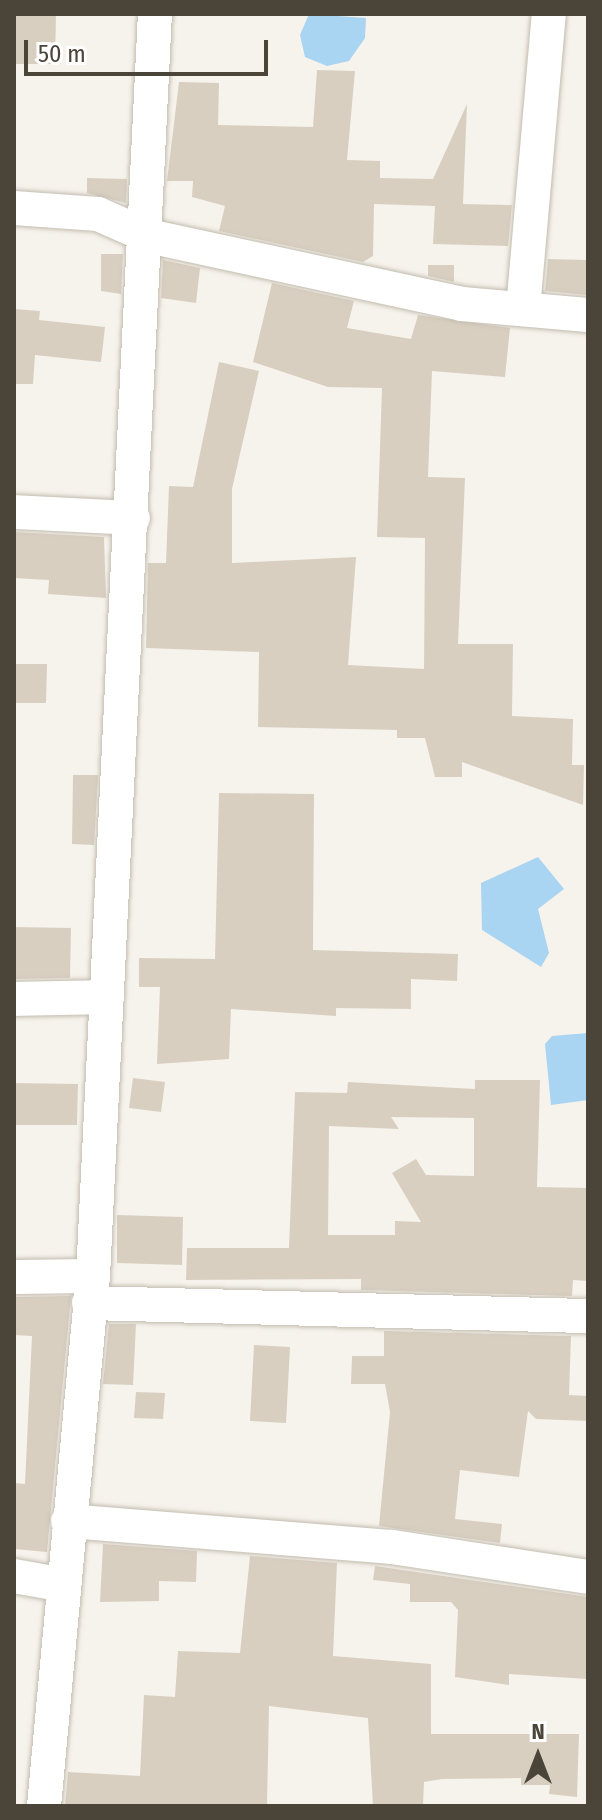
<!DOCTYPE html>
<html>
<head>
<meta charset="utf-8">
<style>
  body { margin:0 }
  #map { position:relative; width:602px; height:1820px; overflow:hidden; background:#f6f3ec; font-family:"Fira Sans Condensed",sans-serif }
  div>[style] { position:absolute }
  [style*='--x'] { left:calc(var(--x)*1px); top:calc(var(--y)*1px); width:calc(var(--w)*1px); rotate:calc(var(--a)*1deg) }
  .water>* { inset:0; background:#a9d4f2 }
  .building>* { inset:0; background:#d8cfc1 }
  .roads { filter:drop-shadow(0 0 2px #c2bbae) drop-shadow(0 0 2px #c2bbae) }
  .minor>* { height:34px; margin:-17px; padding:0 17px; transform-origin:17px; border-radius:17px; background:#fff }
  span { translate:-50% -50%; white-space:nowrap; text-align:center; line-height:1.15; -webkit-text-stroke:8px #fff; paint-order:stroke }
  .frame { position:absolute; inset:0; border:16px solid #4b4439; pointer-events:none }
  .north { position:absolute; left:498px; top:1716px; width:80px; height:80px; -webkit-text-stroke:6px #fff; paint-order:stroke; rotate:0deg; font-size:22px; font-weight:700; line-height:32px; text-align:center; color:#4b4439 }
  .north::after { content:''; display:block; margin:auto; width:28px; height:36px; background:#4b4439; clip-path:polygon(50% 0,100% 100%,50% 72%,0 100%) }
  .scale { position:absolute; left:24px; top:40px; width:244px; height:36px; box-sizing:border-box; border:4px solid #4b4439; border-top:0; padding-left:10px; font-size:24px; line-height:28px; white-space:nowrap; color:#4b4439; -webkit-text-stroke:6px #fff; paint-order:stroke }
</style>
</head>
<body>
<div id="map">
  <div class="water">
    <div style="clip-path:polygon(309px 14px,366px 18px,365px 38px,349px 61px,327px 66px,305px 57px,300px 35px)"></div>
    <div style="clip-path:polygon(538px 857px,564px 889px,538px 909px,549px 953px,541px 967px,482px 930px,481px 883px)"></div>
    <div style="clip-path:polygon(588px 1033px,588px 1100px,551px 1105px,545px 1044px,552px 1036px)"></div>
  </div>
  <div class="building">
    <div style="clip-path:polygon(14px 14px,56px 14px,55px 64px,14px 64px)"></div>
    <div style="clip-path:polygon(317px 70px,355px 71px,347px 160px,380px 161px,380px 178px,433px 179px,467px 104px,463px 204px,512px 205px,508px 246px,433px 244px,435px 206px,374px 204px,373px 256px,363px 262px,219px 231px,225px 206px,192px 197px,193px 181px,167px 181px,179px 82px,219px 83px,218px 125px,313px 127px)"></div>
    <div style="clip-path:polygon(87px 178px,127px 179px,126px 203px,87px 193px)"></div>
    <div style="clip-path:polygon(101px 254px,123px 254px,121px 294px,101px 291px)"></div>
    <div style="clip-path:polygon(548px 259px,588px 260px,588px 295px,545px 291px)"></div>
    <div style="clip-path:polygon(163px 260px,200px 268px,196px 303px,161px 298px)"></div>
    <div style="clip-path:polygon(428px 265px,454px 265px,454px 282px,428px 276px)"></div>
    <div style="clip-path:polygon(272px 283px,354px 301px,347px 328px,411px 339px,418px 315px,510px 328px,505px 377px,432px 371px,428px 477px,465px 478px,458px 644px,513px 644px,512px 716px,573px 719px,572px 765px,584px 765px,583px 805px,462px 762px,462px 777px,435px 777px,425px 738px,397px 738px,397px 730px,258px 727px,259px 652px,146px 648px,148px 563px,166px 563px,169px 486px,193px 487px,219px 362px,259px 371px,232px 489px,232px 563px,356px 557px,348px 665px,424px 669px,425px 538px,377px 537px,382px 388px,328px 387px,253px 362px)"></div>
    <div style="clip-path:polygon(14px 309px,40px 311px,39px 320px,105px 327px,101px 362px,35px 355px,33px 384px,14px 384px)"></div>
    <div style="clip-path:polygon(14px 532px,104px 537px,106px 598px,48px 594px,49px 580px,14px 578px)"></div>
    <div style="clip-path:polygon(14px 664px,47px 664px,46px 703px,14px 703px)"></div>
    <div style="clip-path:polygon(73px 775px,98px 775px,94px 845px,72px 844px)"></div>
    <div style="clip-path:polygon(219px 793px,314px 794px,313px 950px,458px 954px,457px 981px,411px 979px,411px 1009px,336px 1008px,336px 1016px,231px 1009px,229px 1059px,157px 1064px,160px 987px,139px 987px,139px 958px,215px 959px)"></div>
    <div style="clip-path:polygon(14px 927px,71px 928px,70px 978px,14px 979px)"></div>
    <div style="clip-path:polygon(133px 1078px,165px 1082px,161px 1112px,129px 1108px)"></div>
    <div style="clip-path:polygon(evenodd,475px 1080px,540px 1080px,537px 1187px,588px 1188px,588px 1281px,573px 1280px,572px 1296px,361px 1290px,361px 1279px,186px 1280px,187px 1248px,289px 1248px,295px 1092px,347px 1093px,348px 1082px,475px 1089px,475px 1080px,391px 1117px,474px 1118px,474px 1176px,426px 1175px,416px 1159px,392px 1173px,421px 1222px,395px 1221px,395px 1235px,328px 1235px,329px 1126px,399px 1129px,391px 1117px)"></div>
    <div style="clip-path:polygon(14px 1083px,78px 1084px,77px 1125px,14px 1125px)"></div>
    <div style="clip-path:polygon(117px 1215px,183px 1217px,182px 1265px,117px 1263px)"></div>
    <div style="clip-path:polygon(71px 1296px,47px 1552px,14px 1549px,14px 1483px,25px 1484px,32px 1336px,14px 1335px,14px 1297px)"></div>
    <div style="clip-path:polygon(109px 1324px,136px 1324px,133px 1385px,103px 1384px)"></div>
    <div style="clip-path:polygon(384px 1331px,571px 1336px,569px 1395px,588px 1396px,588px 1421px,536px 1419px,528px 1411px,519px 1477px,460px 1470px,455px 1519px,502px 1524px,500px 1543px,379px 1526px,390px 1412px,385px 1384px,351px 1384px,352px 1356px,384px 1356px)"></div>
    <div style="clip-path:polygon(254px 1345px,290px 1347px,286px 1423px,250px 1421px)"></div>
    <div style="clip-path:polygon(136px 1392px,165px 1393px,163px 1419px,134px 1418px)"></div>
    <div style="clip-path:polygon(103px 1544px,197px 1551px,196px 1582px,159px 1581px,159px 1601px,100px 1602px)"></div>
    <div style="clip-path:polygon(250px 1556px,337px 1563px,333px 1656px,431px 1664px,431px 1734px,579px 1734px,577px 1797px,549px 1794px,550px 1785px,521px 1785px,521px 1778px,442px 1779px,424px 1782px,423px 1806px,373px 1806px,368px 1718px,269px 1706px,267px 1806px,65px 1806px,68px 1772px,140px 1776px,144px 1695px,175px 1697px,178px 1651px,240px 1653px)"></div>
    <div style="clip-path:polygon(375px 1566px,588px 1597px,588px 1679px,509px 1674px,509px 1685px,455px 1677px,458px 1610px,451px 1602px,410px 1602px,410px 1584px,373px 1580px)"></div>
  </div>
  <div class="roads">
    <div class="minor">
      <div style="--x:14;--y:208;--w:84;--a:4.1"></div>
      <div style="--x:98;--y:214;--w:55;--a:23.7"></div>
      <div style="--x:148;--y:236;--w:321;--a:12.2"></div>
      <div style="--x:462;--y:304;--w:126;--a:5"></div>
      <div style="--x:523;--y:309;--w:296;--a:-85"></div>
      <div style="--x:14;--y:512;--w:119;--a:2.9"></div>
      <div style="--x:14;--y:999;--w:93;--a:-1.2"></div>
      <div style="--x:14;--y:1277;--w:79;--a:-0.7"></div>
      <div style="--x:89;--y:1303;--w:499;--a:1.5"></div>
      <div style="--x:68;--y:1521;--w:325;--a:4.6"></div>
      <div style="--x:392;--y:1547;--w:198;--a:8.7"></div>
      <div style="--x:14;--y:1576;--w:51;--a:10.2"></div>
      <div style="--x:44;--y:1806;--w:532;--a:-84.72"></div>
      <div style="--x:93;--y:1276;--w:1264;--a:-87.19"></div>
    </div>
  </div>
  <div class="frame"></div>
  <div class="north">N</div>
  <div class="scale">50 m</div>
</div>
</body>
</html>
